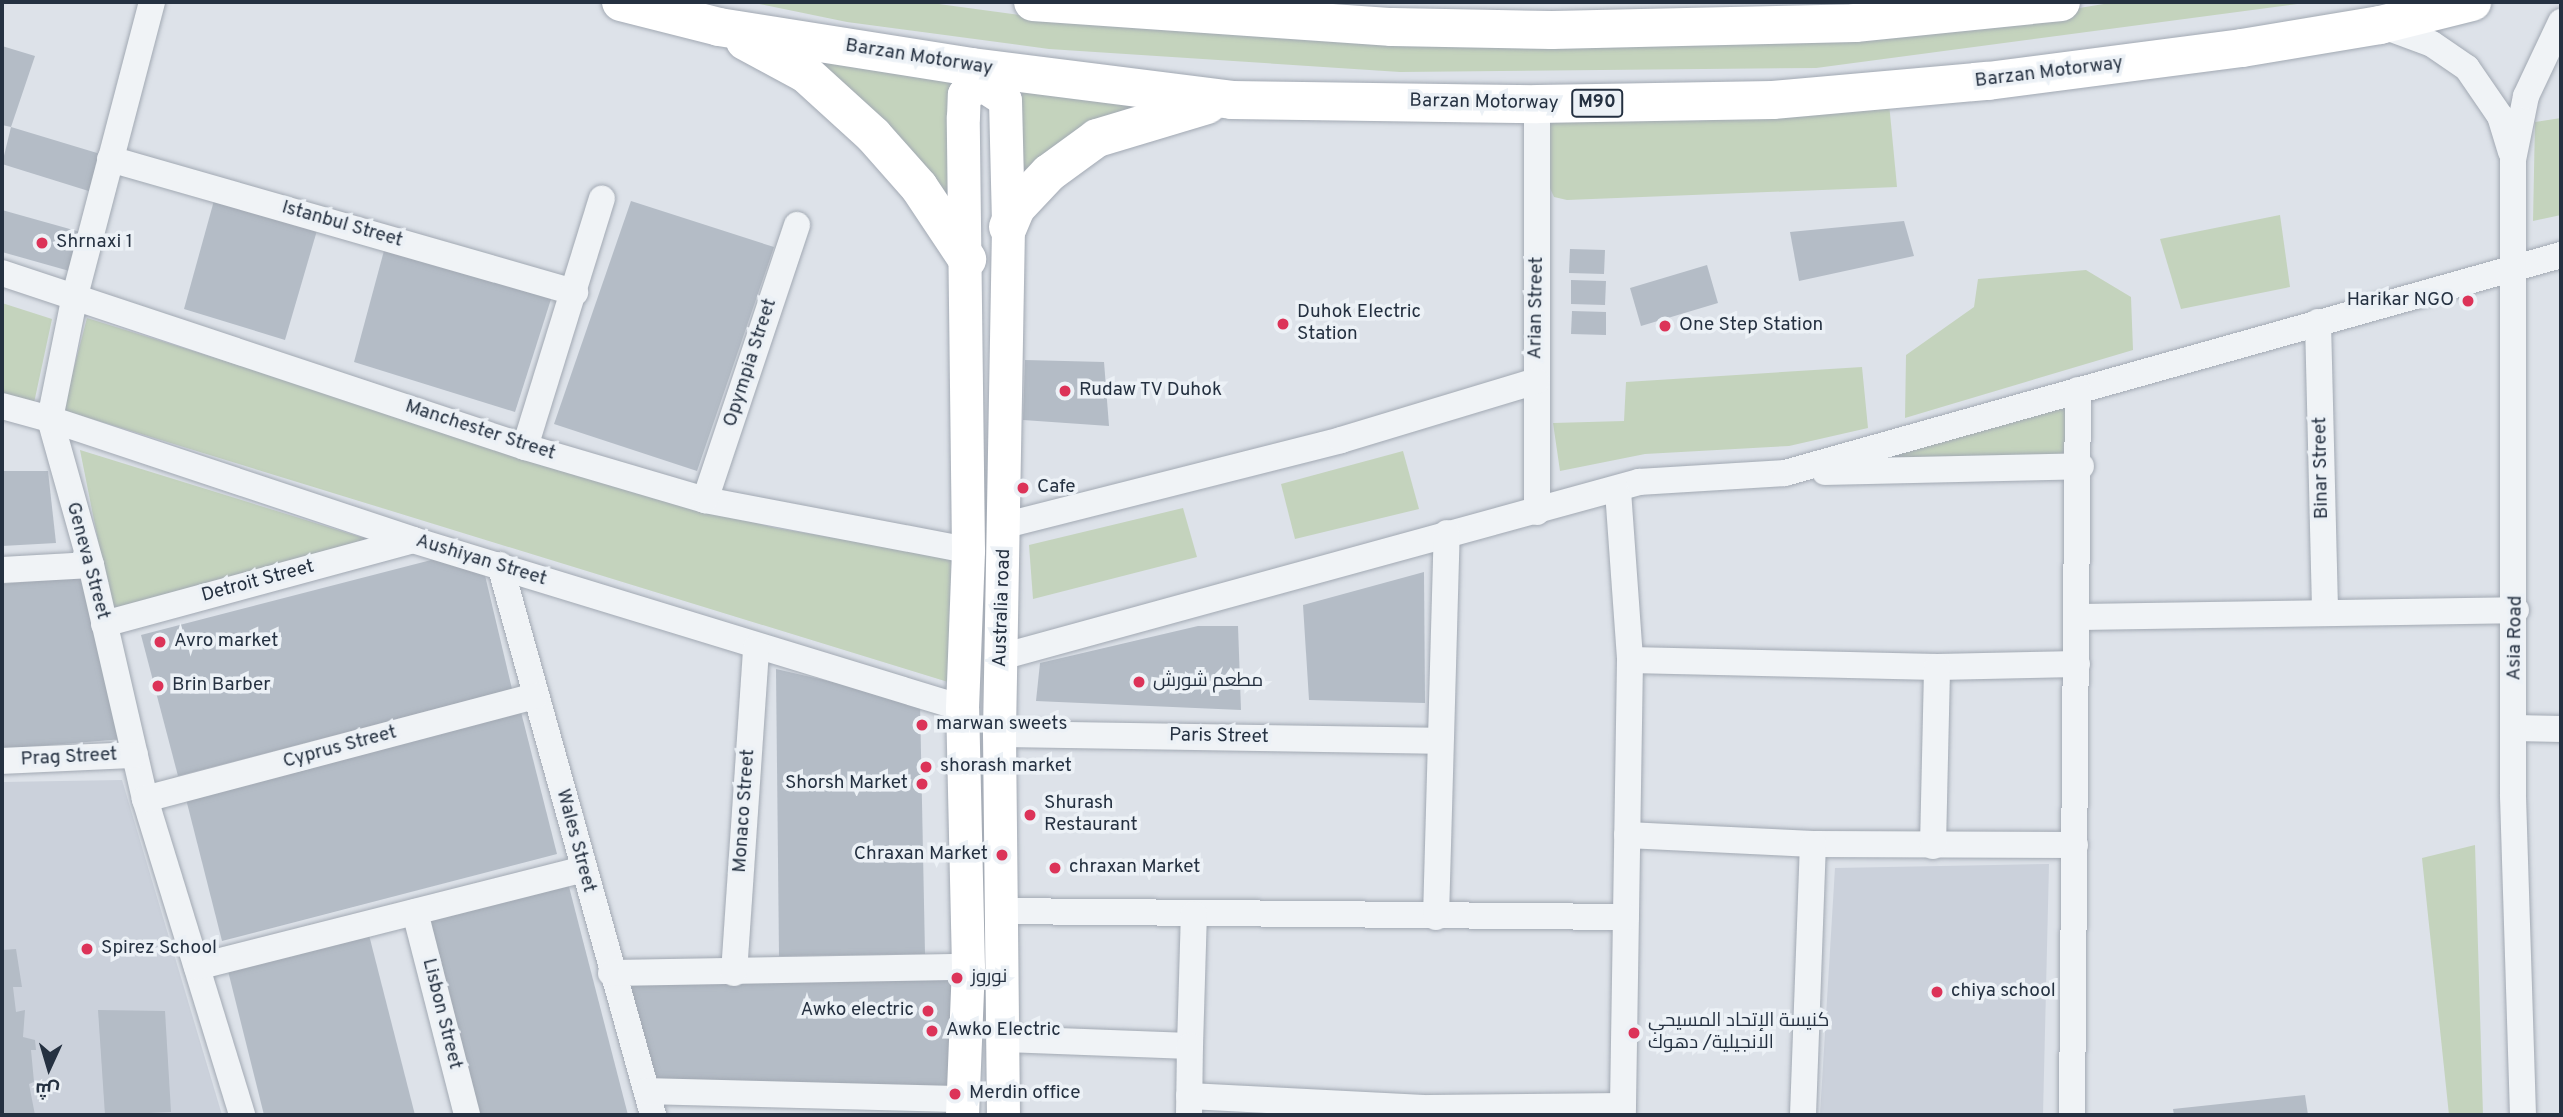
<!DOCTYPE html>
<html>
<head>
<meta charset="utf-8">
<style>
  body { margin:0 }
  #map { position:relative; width:2563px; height:1117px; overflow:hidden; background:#dde2e9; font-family:Overpass,Cairo,sans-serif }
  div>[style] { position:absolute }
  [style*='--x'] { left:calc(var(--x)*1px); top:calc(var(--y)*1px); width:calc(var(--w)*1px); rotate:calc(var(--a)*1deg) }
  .built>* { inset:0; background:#cbd1db }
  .green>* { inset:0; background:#c4d3bd }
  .building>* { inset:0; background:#b4bcc6 }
  .roads { filter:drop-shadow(0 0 2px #a2a9b3) drop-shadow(0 0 2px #a2a9b3) }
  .minor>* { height:26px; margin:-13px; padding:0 13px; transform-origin:13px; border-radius:13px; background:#f0f3f6 }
  .major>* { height:33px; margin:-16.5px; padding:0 16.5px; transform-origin:16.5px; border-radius:16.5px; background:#fff }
  .highway>* { height:38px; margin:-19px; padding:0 19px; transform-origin:19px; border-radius:19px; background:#fff }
  .dots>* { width:19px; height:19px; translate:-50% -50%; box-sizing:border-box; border:4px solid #ecf1f6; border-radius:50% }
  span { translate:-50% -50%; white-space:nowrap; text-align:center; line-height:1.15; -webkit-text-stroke:7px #ecf1f6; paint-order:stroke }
  .shield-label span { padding:2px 5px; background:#ecf1f6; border:2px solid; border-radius:5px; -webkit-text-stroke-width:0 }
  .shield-label { font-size:18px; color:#253141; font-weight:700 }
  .street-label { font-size:19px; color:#253141 }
  .poi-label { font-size:19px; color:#253141 }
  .left { translate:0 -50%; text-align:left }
  .right { translate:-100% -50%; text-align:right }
  .frame { position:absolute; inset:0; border:4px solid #253141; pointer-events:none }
  .north { position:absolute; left:14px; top:1033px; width:70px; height:70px; -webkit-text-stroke:5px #ecf1f6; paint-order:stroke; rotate:184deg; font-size:19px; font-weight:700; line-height:28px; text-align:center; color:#253141 }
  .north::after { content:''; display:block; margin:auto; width:24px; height:32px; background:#253141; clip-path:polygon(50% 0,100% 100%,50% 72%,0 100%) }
</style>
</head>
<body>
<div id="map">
  <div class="built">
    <div style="clip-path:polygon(122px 780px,222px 1115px,2px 1115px,2px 782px)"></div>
    <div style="clip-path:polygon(2049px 864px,2043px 1115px,1820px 1115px,1835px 868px)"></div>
  </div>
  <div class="green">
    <div style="clip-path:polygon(750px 2px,924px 2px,1035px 17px,2019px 18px,2116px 2px,2312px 2px,1816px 68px,1400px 72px,1049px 49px,847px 22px)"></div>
    <div style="clip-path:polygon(781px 55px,952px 79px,955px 228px)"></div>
    <div style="clip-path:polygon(1022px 91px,1164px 108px,1018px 196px)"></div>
    <div style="clip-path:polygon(1889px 103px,1897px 187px,1567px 200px,1554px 197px,1549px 186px,1547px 115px)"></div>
    <div style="clip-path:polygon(2561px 118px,2561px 215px,2533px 221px,2535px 122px)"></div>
    <div style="clip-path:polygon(2280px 215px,2290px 287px,2181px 309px,2160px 239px)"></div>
    <div style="clip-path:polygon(2086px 270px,2131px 297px,2133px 350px,1905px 418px,1906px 355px,1974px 307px,1978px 279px)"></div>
    <div style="clip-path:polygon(2px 303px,52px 319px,34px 403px,2px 394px)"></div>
    <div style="clip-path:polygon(87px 318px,682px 503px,775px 528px,951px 557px,948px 682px,63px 410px)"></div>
    <div style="clip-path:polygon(1862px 367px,1868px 428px,1789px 446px,1645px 454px,1560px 471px,1553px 423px,1624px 421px,1626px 382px)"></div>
    <div style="clip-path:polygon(2078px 390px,2081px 466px,1785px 473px)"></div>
    <div style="clip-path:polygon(80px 450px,367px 539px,112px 610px)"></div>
    <div style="clip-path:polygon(1403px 451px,1419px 509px,1295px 539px,1281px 484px)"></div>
    <div style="clip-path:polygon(1183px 508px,1197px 557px,1033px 599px,1029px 545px)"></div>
    <div style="clip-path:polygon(2475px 845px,2483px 1115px,2449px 1115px,2422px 858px)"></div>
  </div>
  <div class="building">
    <div style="clip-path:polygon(2px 46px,35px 56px,11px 127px,2px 125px)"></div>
    <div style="clip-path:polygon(11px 127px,107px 156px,95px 193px,2px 164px)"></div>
    <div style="clip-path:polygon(215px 197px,318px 227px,285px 340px,184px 309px)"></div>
    <div style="clip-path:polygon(631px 201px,774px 247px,697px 471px,554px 424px)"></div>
    <div style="clip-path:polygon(2px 210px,84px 233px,73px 272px,2px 252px)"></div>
    <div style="clip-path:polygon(1904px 221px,1914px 256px,1799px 281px,1790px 232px)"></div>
    <div style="clip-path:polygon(385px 247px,552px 296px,515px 412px,354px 362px)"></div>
    <div style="clip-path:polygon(1570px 249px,1605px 250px,1604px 274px,1569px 273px)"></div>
    <div style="clip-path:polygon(1707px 265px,1718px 303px,1641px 326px,1630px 288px)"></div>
    <div style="clip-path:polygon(1571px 280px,1606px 281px,1605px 305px,1571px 304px)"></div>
    <div style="clip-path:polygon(1572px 311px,1606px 312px,1606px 335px,1571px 334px)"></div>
    <div style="clip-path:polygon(1025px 360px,1104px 362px,1109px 426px,1023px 420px)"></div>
    <div style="clip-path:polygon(2px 471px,48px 471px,56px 543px,2px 546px)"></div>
    <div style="clip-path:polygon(439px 558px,483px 567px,512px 689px,178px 776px,141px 635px)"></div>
    <div style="clip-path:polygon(1424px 572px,1425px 703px,1309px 700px,1303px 605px)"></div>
    <div style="clip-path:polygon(90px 576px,123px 739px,2px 749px,2px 584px)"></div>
    <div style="clip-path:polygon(1198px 626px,1238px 626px,1241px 710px,1036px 701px,1040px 663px)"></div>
    <div style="clip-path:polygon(776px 669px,920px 702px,925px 954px,779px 956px)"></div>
    <div style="clip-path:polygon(521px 712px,557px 854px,222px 941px,186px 799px)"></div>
    <div style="clip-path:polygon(567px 879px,628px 1115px,476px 1115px,425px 914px)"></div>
    <div style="clip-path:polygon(369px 935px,415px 1115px,264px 1115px,228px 971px)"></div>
    <div style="clip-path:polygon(16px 949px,22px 987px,13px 987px,16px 1012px,25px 1010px,23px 1037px,35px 1040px,36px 1050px,31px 1050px,34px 1082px,29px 1084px,35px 1115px,2px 1114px,2px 950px)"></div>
    <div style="clip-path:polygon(954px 975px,954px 1088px,648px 1089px,623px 978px)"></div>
    <div style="clip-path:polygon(98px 1010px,165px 1011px,171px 1112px,105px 1115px)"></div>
    <div style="clip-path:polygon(2305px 1095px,2308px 1115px,2174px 1115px,2173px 1109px)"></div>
  </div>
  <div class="roads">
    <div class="minor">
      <div style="--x:152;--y:2;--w:303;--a:104.7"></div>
      <div style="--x:75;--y:295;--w:126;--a:101.4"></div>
      <div style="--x:50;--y:419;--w:152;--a:74.3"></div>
      <div style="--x:91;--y:565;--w:240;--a:77"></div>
      <div style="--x:145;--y:799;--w:331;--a:72.9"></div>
      <div style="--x:2381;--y:25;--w:54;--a:20.4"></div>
      <div style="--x:2432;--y:44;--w:42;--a:34.4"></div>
      <div style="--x:2467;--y:68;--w:58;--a:55.5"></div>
      <div style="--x:2500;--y:116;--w:37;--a:73"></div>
      <div style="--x:110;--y:159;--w:484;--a:16"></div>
      <div style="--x:2;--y:273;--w:551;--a:18.4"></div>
      <div style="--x:525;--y:447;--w:188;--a:16.4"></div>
      <div style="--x:705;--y:500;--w:268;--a:10.8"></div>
      <div style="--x:2318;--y:322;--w:291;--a:88.6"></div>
      <div style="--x:2;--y:406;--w:50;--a:15.2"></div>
      <div style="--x:50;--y:419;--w:383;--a:18.4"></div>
      <div style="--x:413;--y:540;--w:574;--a:17.01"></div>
      <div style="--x:525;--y:447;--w:260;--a:-72.8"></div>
      <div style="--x:1825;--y:472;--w:256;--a:-1.3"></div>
      <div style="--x:1618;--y:491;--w:169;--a:85.9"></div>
      <div style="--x:1630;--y:660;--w:455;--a:90.9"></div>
      <div style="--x:705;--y:500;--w:290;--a:-71.5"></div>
      <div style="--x:1537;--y:512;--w:408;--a:-90"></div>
      <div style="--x:1006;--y:525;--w:346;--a:-14.2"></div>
      <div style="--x:1341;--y:440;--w:204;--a:-16.8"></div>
      <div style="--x:500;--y:565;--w:571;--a:74.45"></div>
      <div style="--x:2;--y:570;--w:89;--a:-3.2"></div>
      <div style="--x:2078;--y:617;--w:438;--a:-0.9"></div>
      <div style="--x:104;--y:624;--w:320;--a:-15.2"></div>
      <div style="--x:1001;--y:657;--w:662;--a:-15.34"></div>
      <div style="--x:1639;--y:482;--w:146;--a:-3.5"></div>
      <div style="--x:1785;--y:473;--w:806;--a:-15.69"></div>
      <div style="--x:1630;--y:660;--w:307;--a:1.3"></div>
      <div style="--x:1937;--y:667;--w:140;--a:-1.2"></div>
      <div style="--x:2515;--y:728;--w:46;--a:1.2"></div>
      <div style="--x:999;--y:734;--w:440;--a:0.9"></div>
      <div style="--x:2;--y:761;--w:133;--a:-2.6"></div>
      <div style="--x:145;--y:799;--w:404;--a:-14.8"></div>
      <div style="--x:1627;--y:835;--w:186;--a:2.8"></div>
      <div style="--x:1813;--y:844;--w:262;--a:0.2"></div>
      <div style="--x:1933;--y:846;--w:179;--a:-88.7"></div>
      <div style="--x:999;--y:911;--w:627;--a:0.55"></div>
      <div style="--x:415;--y:912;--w:210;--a:75.6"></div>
      <div style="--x:1436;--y:917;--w:384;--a:-88.4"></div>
      <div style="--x:197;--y:967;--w:398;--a:-14.2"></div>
      <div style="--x:611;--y:973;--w:357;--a:-1"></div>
      <div style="--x:734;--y:973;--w:326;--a:-86.1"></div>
      <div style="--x:1005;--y:1039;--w:185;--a:2.2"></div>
      <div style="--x:1190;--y:1046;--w:132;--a:-88.3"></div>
      <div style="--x:647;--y:1091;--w:316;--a:1.5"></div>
      <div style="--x:1189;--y:1096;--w:240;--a:2.9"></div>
      <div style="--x:1429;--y:1108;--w:194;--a:-0.6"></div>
      <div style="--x:1189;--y:1115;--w:69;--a:-89.2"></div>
      <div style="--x:1803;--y:1115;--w:271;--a:-87.9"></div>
      <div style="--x:2072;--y:1115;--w:725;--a:-89.53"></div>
      <div style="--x:2523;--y:1115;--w:320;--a:-91.8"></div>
      <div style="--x:2513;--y:795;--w:635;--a:-90"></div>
      <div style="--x:2513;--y:160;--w:65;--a:-78.5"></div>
      <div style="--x:2526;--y:96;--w:82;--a:-64.7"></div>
    </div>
    <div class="major">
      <div style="--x:962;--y:1115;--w:148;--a:-87.7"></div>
      <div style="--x:968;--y:967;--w:259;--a:-91.3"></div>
      <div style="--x:962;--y:708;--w:158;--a:-87.8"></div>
      <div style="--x:968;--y:550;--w:433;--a:-90.7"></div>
      <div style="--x:963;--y:117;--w:23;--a:-88"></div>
      <div style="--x:964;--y:94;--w:20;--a:-27"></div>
      <div style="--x:982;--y:85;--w:27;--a:33"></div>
      <div style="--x:1005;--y:100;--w:127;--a:88.6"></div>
      <div style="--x:1008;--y:227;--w:507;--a:91.02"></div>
      <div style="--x:999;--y:734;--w:381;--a:89.4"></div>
    </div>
    <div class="highway">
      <div style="--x:621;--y:2;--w:101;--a:14.3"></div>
      <div style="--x:719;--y:27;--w:256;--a:9"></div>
      <div style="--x:972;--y:67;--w:262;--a:7.2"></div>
      <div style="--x:1232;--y:100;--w:305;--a:0.8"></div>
      <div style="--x:1537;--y:104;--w:236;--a:-1"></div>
      <div style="--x:1773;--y:100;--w:216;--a:-5.1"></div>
      <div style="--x:1988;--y:81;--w:256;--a:-7.4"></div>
      <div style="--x:2242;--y:48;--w:140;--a:-9.5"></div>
      <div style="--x:2380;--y:25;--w:95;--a:-14"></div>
      <div style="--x:1033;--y:2;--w:360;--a:4"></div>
      <div style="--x:1392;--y:27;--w:160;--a:1.1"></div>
      <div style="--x:1552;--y:30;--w:303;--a:-1.3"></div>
      <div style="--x:1855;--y:23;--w:207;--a:-5.8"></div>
      <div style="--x:745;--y:41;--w:69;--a:28.4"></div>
      <div style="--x:806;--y:74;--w:91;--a:42.3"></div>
      <div style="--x:873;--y:135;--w:69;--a:48.5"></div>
      <div style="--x:919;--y:187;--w:87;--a:56.3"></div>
      <div style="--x:1008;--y:227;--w:21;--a:-67"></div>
      <div style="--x:1016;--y:208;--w:48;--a:-46.7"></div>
      <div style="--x:1049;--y:173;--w:59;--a:-36.1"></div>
      <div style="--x:1097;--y:138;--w:115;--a:-16.7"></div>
    </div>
  </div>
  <div class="dots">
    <div style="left:42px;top:243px;background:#dc3358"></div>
    <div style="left:2468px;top:301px;background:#dc3358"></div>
    <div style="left:1283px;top:324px;background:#dc3358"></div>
    <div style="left:1665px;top:326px;background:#dc3358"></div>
    <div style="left:1065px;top:391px;background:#dc3358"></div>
    <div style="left:1023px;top:488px;background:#dc3358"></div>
    <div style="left:160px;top:642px;background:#dc3358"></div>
    <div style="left:1139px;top:682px;background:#dc3358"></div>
    <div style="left:158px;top:686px;background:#dc3358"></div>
    <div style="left:922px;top:725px;background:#dc3358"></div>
    <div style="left:926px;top:767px;background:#dc3358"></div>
    <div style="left:922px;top:784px;background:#dc3358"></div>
    <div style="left:1030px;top:815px;background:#dc3358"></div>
    <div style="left:1002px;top:855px;background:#dc3358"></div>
    <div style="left:1055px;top:868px;background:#dc3358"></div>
    <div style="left:87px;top:949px;background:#dc3358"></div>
    <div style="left:957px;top:978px;background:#dc3358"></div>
    <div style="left:1937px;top:992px;background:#dc3358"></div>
    <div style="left:928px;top:1011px;background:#dc3358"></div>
    <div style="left:932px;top:1031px;background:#dc3358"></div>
    <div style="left:1634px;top:1033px;background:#dc3358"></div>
    <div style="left:955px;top:1094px;background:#dc3358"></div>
  </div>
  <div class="shield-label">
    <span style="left:1597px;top:103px">M90</span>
  </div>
  <div class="street-label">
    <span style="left:919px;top:58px;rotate:9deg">Barzan Motorway</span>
    <span style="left:2049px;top:73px;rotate:-7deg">Barzan Motorway</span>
    <span style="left:1484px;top:103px;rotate:1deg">Barzan Motorway</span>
    <span style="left:342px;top:225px;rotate:16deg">Istanbul Street</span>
    <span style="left:1537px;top:308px;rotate:-89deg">Arian Street</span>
    <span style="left:751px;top:363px;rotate:-72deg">Opympia Street</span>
    <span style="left:480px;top:431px;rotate:18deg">Manchester Street</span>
    <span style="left:2322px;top:468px;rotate:-91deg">Binar Street</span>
    <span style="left:87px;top:561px;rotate:75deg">Geneva Street</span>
    <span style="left:481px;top:561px;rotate:17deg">Aushiyan Street</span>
    <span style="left:258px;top:582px;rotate:-15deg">Detroit Street</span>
    <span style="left:1003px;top:608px;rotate:-88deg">Australia road</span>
    <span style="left:2516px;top:638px;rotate:-89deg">Asia Road</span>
    <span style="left:1219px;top:737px;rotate:1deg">Paris Street</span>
    <span style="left:340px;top:748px;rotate:-15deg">Cyprus Street</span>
    <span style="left:69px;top:758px;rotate:-3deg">Prag Street</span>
    <span style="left:745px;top:811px;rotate:-86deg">Monaco Street</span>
    <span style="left:575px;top:841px;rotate:75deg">Wales Street</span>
    <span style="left:441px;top:1014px;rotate:76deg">Lisbon Street</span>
  </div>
  <div class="poi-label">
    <span class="left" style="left:56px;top:243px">Shrnaxi 1</span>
    <span class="right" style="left:2454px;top:301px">Harikar NGO</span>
    <span class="left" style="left:1297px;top:324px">Duhok Electric<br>Station</span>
    <span class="left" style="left:1679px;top:326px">One Step Station</span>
    <span class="left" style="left:1079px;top:391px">Rudaw TV Duhok</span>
    <span class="left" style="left:1037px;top:488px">Cafe</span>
    <span class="left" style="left:174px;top:642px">Avro market</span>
    <span class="left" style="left:1153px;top:682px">مطعم شورش</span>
    <span class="left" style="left:172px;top:686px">Brin Barber</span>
    <span class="left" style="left:936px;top:725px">marwan sweets</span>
    <span class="left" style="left:940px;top:767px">shorash market</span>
    <span class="right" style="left:908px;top:784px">Shorsh Market</span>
    <span class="left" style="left:1044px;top:815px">Shurash<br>Restaurant</span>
    <span class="right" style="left:988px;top:855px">Chraxan Market</span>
    <span class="left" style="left:1069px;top:868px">chraxan Market</span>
    <span class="left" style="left:101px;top:949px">Spirez School</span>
    <span class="left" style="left:971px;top:978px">نوروز</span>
    <span class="left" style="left:1951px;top:992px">chiya school</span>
    <span class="right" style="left:914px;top:1011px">Awko electric</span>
    <span class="left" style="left:1648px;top:1033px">كنيسة الإتحاد المسيحي<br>الانجيلية/ دهوك</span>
    <span class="left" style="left:946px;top:1031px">Awko Electric</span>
    <span class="left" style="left:969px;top:1094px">Merdin office</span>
  </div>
  <div class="frame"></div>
  <div class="north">ش</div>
</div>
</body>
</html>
